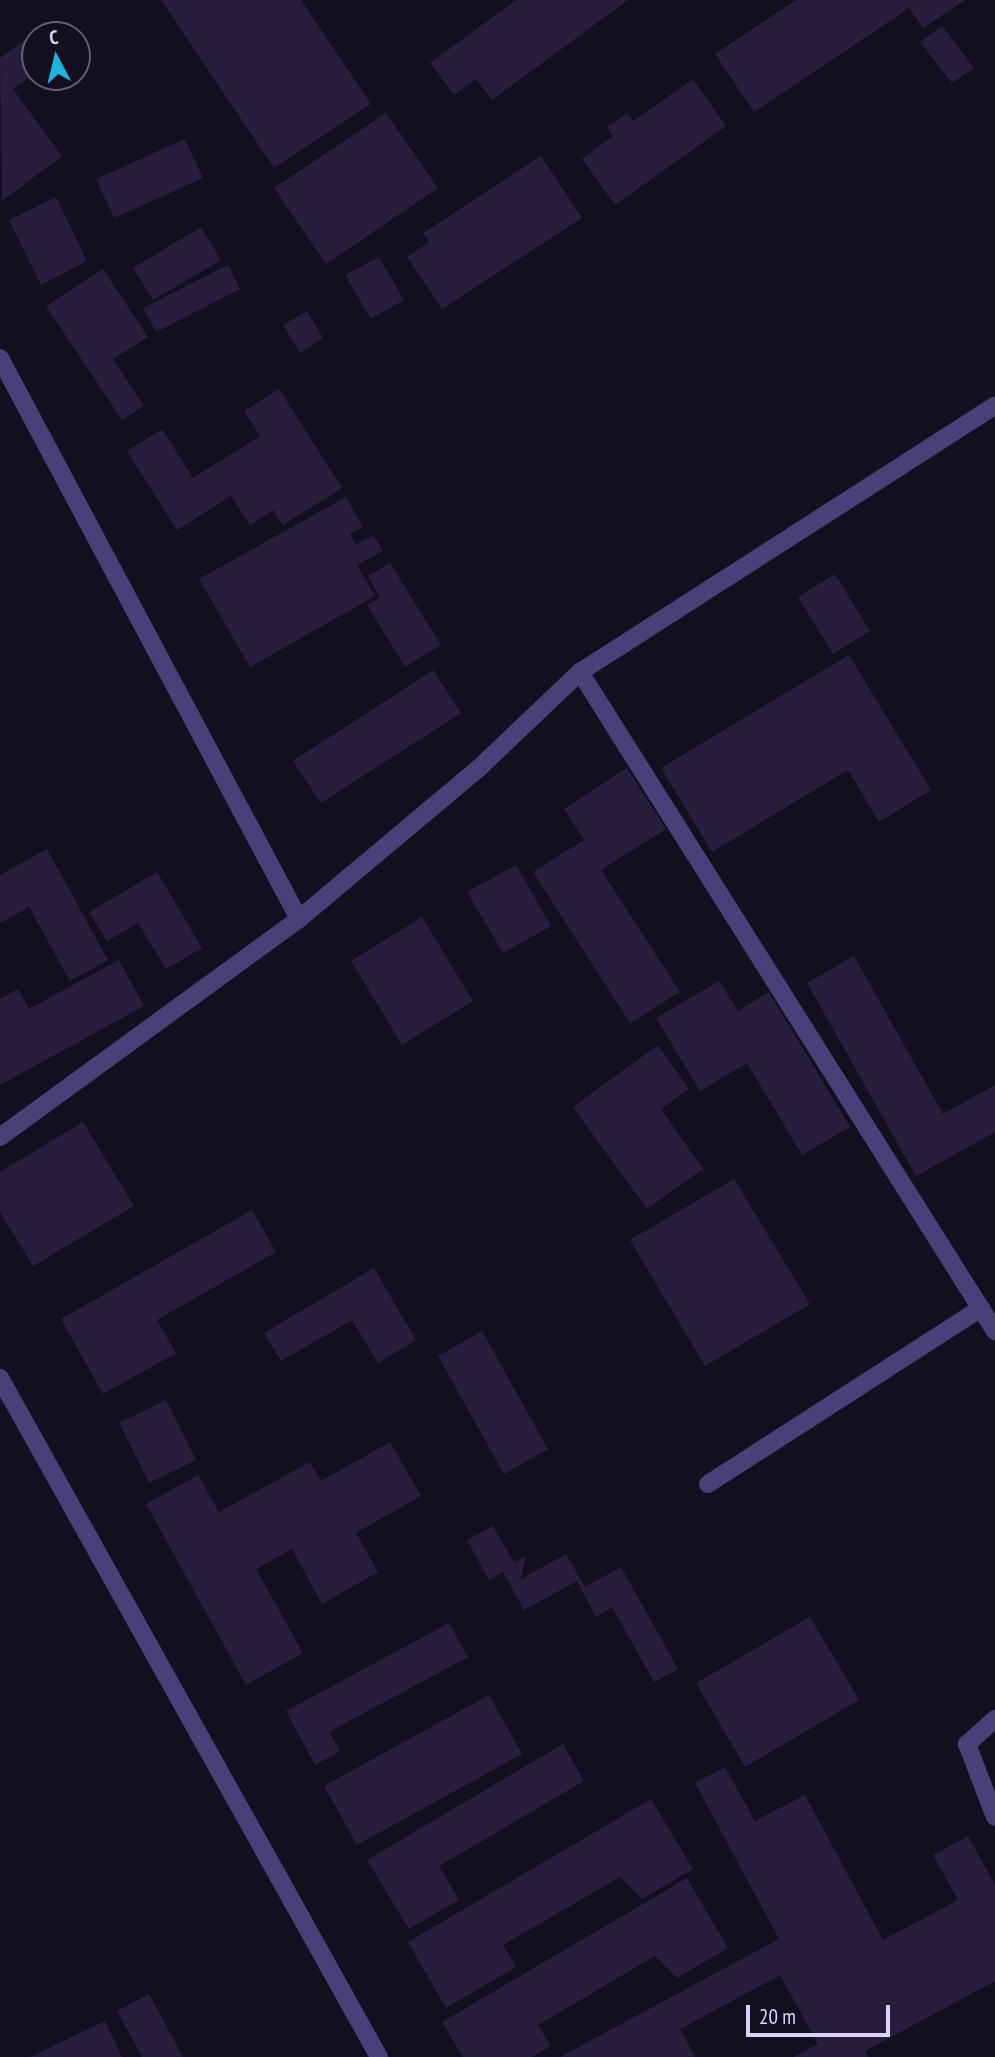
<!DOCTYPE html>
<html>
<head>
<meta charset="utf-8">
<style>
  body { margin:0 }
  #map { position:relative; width:995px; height:2057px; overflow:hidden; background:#130f1f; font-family:"PT Sans Narrow",sans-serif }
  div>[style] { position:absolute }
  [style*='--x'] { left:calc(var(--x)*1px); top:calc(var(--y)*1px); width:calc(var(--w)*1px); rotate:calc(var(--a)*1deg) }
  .building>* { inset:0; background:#271d3d }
  .minor>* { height:18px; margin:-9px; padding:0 9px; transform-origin:9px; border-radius:9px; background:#484078 }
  span { translate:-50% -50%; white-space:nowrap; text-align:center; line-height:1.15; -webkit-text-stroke:6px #130f1f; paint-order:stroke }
  .north { position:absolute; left:21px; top:21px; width:70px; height:70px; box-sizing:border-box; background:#130f1f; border:2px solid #635d76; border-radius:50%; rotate:353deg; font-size:19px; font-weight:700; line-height:28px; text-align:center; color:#dbd2f9 }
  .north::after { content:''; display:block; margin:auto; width:24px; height:32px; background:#1bb4dc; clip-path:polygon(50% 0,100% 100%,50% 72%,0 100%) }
  .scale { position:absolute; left:746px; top:2005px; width:144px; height:32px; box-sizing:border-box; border:4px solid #dbd2f9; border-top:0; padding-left:9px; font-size:21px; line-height:24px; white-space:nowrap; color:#dbd2f9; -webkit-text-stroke:5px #130f1f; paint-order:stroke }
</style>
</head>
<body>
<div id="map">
  <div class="building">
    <div style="clip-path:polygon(161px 0,301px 0,371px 104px,274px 168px)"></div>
    <div style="clip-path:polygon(516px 0,628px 0,492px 100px,476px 79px,454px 95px,430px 63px)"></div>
    <div style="clip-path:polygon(796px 0,965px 0,923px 28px,909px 8px,754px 112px,715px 54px)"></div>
    <div style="clip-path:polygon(942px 26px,974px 68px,952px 83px,920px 42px)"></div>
    <div style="clip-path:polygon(26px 39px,35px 51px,35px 73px,13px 89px,62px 156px,2px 201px,0 58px)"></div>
    <div style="clip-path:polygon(693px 79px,726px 126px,615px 205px,582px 159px,613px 136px,607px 127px,627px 113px,633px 121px)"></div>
    <div style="clip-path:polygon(386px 113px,438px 188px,326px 264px,274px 188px)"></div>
    <div style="clip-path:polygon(185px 139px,203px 178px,114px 218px,96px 179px)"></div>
    <div style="clip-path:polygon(541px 156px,582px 218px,442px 309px,407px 257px,429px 242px,423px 233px)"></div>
    <div style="clip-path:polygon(56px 197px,87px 261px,41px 285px,9px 220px)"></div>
    <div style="clip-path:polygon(201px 227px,221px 260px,153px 300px,133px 268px)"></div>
    <div style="clip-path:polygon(379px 257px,404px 300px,371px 319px,345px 275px)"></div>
    <div style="clip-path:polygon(228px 265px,240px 289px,156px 332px,143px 308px)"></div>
    <div style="clip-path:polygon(103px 269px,148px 337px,113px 359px,144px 406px,122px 420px,46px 306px)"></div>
    <div style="clip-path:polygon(307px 311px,323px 338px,300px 353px,283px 325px)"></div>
    <div style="clip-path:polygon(279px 389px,342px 488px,283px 525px,273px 510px,250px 525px,231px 496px,177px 530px,127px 451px,162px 429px,193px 478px,260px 436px,244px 411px)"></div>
    <div style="clip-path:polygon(346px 497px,363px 527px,350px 534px,356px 545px,374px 535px,383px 551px,357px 565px,375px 596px,250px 667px,199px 579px)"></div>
    <div style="clip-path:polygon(390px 563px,441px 645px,405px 667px,367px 605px,380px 597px,368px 576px)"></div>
    <div style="clip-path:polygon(835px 574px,870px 631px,833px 654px,798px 597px)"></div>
    <div style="clip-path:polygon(849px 655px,931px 790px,879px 822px,848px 770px,712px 852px,661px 768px)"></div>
    <div style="clip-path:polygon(433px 670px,461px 713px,321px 803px,293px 761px)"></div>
    <div style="clip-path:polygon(627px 768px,666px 829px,601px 870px,680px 992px,630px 1023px,533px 872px,584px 840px,564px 809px)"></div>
    <div style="clip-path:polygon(47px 849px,108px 960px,70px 981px,29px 907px,0 923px,0 875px)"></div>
    <div style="clip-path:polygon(516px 865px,551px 926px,503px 953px,467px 892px)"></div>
    <div style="clip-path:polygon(157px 872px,202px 948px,166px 969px,138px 923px,107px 941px,89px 912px)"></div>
    <div style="clip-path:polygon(422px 917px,473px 1001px,402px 1045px,351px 961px)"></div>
    <div style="clip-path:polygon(854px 956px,943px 1114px,995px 1085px,995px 1132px,916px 1176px,807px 983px)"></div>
    <div style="clip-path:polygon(119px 960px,144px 1006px,0 1085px,0 999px,18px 989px,29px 1009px)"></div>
    <div style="clip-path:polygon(719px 981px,738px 1011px,769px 992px,850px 1127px,802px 1155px,747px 1063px,700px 1091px,656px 1018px)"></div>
    <div style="clip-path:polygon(658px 1045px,689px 1089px,661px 1109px,703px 1169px,647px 1209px,573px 1107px)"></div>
    <div style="clip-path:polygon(83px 1122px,134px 1206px,33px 1266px,0 1212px,0 1172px)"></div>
    <div style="clip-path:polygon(734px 1179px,810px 1304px,705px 1366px,630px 1240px)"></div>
    <div style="clip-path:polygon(252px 1210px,276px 1252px,157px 1320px,176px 1353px,103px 1394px,61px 1319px)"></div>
    <div style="clip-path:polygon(374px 1268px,416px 1340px,378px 1363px,352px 1320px,281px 1361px,264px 1333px)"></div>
    <div style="clip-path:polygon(482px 1331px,548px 1449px,504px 1474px,438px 1356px)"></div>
    <div style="clip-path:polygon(166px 1400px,196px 1460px,149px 1483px,119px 1423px)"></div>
    <div style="clip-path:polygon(390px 1442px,421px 1496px,356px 1533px,378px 1572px,322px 1604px,292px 1549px,256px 1569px,303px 1653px,246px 1685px,146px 1504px,198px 1475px,219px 1512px,310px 1462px,321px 1481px)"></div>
    <div style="clip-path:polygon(493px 1526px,514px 1562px,526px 1556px,521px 1579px,566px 1554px,585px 1587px,621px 1567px,678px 1669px,654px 1682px,612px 1607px,596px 1617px,577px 1581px,524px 1610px,503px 1572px,489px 1580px,467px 1540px)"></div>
    <div style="clip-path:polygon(810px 1617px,859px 1700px,745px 1767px,696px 1683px)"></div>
    <div style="clip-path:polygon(449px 1623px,468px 1657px,329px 1732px,340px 1751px,315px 1765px,286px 1711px)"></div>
    <div style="clip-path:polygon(489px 1695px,522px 1754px,357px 1845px,324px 1786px)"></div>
    <div style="clip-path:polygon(563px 1744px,584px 1781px,439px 1866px,459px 1900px,409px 1929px,367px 1860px)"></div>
    <div style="clip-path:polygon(725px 1767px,755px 1821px,805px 1795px,883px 1940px,958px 1900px,933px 1855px,968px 1836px,995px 1885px,995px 1981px,865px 2051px,868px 2057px,794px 2057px,818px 2044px,780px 1975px,680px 2029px,695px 2057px,560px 2057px,779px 1939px,695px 1783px)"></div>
    <div style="clip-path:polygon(651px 1799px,693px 1869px,642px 1899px,620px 1877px,503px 1945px,516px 1967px,446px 2008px,408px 1942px)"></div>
    <div style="clip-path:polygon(687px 1878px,728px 1948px,677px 1978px,655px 1956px,538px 2025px,551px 2046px,532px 2057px,463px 2057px,442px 2022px)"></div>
    <div style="clip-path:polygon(149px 1994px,183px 2057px,142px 2057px,117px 2011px)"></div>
    <div style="clip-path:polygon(105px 2021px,122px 2057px,30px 2057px)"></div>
  </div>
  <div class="minor">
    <div style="--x:0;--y:358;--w:636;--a:61.94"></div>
    <div style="--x:580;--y:672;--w:779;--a:57.8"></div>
    <div style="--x:0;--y:1137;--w:370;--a:-36.1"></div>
    <div style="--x:299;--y:919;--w:234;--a:-40"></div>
    <div style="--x:478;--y:769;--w:141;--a:-43.6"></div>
    <div style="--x:580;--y:672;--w:493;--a:-32.7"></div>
    <div style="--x:0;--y:1378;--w:778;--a:60.83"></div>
    <div style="--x:708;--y:1484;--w:325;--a:-32.8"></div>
    <div style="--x:995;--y:1719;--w:38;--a:138"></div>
    <div style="--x:967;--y:1744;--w:78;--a:69"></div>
  </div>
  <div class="north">С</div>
  <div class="scale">20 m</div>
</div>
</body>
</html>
